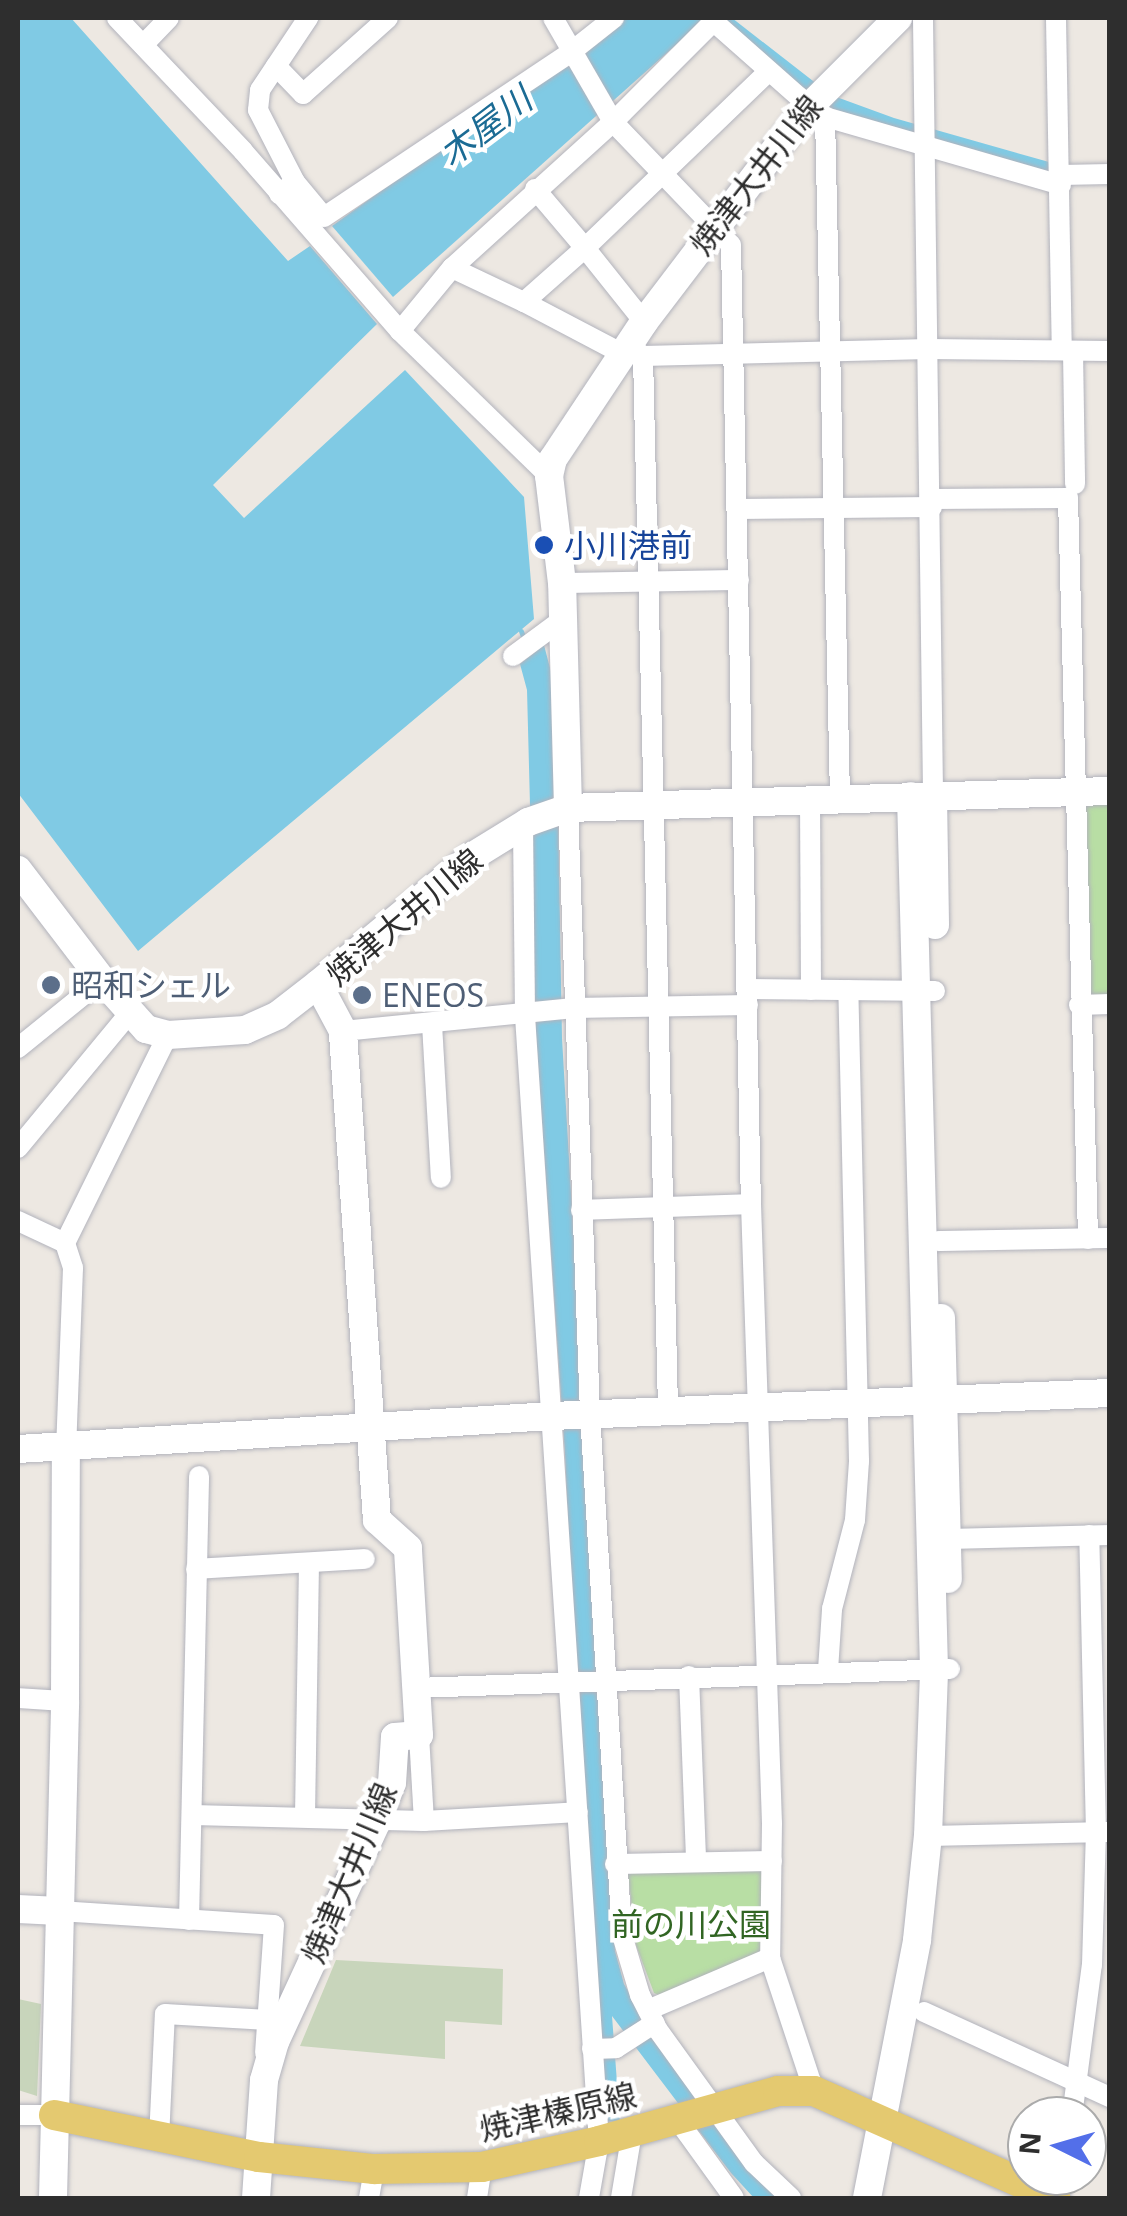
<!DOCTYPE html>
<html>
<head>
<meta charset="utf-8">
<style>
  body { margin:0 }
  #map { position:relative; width:1127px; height:2216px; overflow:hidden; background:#ede8e2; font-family:"Open Sans","Noto Sans JP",sans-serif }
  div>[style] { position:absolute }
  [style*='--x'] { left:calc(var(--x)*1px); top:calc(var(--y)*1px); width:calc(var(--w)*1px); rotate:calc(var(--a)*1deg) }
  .green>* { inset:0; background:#b8dea4 }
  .cemetery>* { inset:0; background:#c8d5bb }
  .water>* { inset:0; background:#80cae4 }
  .stream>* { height:5px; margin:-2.5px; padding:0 2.5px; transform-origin:2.5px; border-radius:2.5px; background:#80cae4 }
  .roads { filter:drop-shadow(0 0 2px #b2b3bc) drop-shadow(0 0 2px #b2b3bc) }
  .street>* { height:20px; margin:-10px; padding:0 10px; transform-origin:10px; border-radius:10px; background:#fff }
  .secondary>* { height:28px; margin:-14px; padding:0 14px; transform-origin:14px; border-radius:14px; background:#fff }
  .primary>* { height:30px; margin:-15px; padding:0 15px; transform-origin:15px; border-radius:15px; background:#e4c970 }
  .dots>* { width:28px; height:28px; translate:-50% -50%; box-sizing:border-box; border:5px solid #fff; border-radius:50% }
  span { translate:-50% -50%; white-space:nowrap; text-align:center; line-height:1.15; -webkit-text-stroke:9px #fff; paint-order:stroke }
  .street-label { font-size:32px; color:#2e2e2e }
  .transit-label { font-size:32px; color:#164399 }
  .left { translate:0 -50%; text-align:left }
  .service-label { font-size:32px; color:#4e5e75 }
  .park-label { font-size:32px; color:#316523 }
  .water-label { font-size:35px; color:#1b6b94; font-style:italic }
  .frame { position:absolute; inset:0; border:20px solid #2e2e2e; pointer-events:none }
  .north { position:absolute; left:1007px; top:2096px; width:100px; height:100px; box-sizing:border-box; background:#fff; border:2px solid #ababab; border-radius:50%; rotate:275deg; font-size:28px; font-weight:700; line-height:40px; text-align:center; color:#2e2e2e }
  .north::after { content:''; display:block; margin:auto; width:35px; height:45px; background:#536fe9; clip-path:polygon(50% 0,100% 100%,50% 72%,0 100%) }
</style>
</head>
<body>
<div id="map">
  <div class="green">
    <div style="clip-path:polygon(1087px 802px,1109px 802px,1109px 996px,1093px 996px,1086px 988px,1081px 808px)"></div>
    <div style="clip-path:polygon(759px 1868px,763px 1874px,763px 1955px,661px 1996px,654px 1993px,636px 1945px,628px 1873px)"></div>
  </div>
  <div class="cemetery">
    <div style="clip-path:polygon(336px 1960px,503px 1969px,502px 2025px,445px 2021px,445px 2059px,300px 2046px)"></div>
    <div style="clip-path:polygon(18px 1999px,41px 2004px,37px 2096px,18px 2090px)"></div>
  </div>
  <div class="water">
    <div style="clip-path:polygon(18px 18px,71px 18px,288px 261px,310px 246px,377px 324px,213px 485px,244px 518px,405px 370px,524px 497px,534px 619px,138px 951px,18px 793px)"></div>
    <div style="clip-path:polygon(623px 18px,706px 18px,393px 297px,332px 226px)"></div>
    <div style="clip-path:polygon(714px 18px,732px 18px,831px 95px,894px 118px,1049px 162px,1049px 176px,823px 106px)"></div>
    <div style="clip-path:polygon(544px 645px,556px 691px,562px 1038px,615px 1951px,624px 1984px,663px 2053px,779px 2198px,754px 2198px,731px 2173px,612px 2016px,620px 2122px,608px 2121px,577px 1720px,565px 1454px,536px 1036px,527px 690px,520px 664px)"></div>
  </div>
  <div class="stream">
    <div style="--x:521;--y:631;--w:12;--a:70"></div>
  </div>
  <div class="roads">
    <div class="street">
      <div style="--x:117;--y:18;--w:183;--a:46.5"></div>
      <div style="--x:243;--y:151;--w:239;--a:48.9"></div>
      <div style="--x:400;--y:331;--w:208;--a:44.2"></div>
      <div style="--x:553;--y:18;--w:120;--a:60"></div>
      <div style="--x:613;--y:122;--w:170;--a:46.2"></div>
      <div style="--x:731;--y:245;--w:959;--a:88.81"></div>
      <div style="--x:751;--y:1204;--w:619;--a:88.06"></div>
      <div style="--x:772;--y:1823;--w:135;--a:90.8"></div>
      <div style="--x:770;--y:1958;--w:140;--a:71.7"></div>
      <div style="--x:923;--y:18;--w:778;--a:89.26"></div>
      <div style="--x:1056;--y:18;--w:332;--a:89"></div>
      <div style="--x:713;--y:21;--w:128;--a:41.5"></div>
      <div style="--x:143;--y:45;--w:37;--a:-46"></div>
      <div style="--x:276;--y:66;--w:39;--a:46"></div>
      <div style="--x:303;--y:94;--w:114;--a:-41.8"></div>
      <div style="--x:815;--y:114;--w:256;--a:16.1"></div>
      <div style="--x:825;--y:116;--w:681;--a:88.74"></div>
      <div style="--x:1061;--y:175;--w:49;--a:-1.2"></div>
      <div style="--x:295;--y:182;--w:81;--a:-117.2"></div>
      <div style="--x:258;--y:110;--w:20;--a:-84"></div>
      <div style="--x:260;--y:90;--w:87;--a:-56.3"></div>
      <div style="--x:535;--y:189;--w:77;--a:49.7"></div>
      <div style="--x:585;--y:248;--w:255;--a:-43.9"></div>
      <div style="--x:279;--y:194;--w:20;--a:-37"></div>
      <div style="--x:295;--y:182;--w:45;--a:50.4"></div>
      <div style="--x:324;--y:217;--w:297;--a:-33.7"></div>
      <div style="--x:571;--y:52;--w:55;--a:-38.3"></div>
      <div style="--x:452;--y:268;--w:80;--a:25.3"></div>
      <div style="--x:524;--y:302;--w:81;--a:-41.5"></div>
      <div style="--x:585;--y:248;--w:95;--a:51.4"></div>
      <div style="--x:524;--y:302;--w:112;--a:27.7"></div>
      <div style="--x:400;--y:331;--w:82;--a:-50.5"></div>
      <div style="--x:452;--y:268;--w:217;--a:-42.2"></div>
      <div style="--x:613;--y:122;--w:147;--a:-45"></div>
      <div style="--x:634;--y:349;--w:11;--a:38"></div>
      <div style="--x:643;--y:356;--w:286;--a:-1.4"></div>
      <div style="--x:929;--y:349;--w:181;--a:0.6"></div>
      <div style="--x:1073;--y:351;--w:133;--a:89.1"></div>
      <div style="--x:643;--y:356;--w:1054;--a:88.64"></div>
      <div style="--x:932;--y:499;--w:136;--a:-0.4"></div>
      <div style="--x:1068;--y:498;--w:741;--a:88.45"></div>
      <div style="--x:738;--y:509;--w:194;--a:-0.6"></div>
      <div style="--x:562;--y:583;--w:177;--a:-1"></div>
      <div style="--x:513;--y:656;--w:62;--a:-36.5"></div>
      <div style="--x:810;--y:798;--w:192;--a:89.7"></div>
      <div style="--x:568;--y:808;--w:606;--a:87.92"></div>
      <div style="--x:590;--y:1414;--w:522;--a:86.49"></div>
      <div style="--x:622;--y:1935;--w:63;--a:73.3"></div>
      <div style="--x:640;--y:1995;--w:39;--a:63"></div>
      <div style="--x:658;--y:2030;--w:164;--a:54.2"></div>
      <div style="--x:754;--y:2163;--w:51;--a:43.4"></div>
      <div style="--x:523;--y:825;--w:191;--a:89.4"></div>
      <div style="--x:525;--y:1016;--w:1127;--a:86.24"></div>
      <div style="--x:599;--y:2141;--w:58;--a:100"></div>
      <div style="--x:748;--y:989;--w:187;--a:0.6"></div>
      <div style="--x:1079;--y:1005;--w:31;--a:-2"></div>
      <div style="--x:432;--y:1024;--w:154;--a:86.7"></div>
      <div style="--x:343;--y:1031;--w:232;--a:-5.7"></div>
      <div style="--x:574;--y:1008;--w:174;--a:-1"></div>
      <div style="--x:18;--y:1048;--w:108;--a:-39"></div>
      <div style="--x:18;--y:1148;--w:174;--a:-50.4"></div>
      <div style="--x:581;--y:1210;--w:170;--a:-2"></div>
      <div style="--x:18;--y:1221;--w:52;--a:25.1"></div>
      <div style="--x:65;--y:1243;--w:232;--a:-63.7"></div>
      <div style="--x:938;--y:1241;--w:172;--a:-1"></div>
      <div style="--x:65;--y:1243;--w:26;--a:72"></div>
      <div style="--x:73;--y:1268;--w:179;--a:92.2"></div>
      <div style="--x:948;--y:1539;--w:162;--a:-1.4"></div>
      <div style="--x:196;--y:1569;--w:169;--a:-3.4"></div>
      <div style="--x:828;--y:1670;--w:61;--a:-86.2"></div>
      <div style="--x:832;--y:1609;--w:92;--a:-75.5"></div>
      <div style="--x:855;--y:1520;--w:59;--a:-86.1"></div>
      <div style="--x:859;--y:1461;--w:471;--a:-91.3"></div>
      <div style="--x:689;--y:1676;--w:186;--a:87.8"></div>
      <div style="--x:416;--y:1688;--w:534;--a:-2.04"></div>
      <div style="--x:18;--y:1698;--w:47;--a:3.7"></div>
      <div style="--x:419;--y:1735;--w:86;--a:86.7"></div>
      <div style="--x:193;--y:1815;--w:231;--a:1.5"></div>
      <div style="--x:424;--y:1821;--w:154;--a:-3.3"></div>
      <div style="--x:305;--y:1817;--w:254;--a:-89.1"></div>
      <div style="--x:928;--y:1836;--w:180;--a:-1.3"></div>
      <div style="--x:615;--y:1864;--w:157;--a:-1.1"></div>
      <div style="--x:59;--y:1911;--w:215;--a:3.7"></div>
      <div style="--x:274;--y:1925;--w:128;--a:94"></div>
      <div style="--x:189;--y:1920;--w:444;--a:-88.7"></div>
      <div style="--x:648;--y:2010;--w:133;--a:-23.1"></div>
      <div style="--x:924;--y:2012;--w:205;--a:24.6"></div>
      <div style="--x:592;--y:2049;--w:24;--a:-2"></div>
      <div style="--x:616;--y:2048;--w:46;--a:-32.7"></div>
      <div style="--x:18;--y:2115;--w:36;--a:0"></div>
      <div style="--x:1072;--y:2116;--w:152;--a:-82.5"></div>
      <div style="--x:1092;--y:1965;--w:132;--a:-88.3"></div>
      <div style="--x:1096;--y:1833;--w:298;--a:-91.3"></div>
      <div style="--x:677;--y:2119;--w:97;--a:54.2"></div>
      <div style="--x:159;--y:2139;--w:125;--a:-87.3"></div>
      <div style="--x:165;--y:2014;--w:103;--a:3.3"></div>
      <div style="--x:369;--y:2198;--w:29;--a:-80"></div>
      <div style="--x:477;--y:2198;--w:31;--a:-81"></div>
      <div style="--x:621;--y:2198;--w:67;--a:-80.5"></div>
    </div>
    <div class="secondary">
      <div style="--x:933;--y:796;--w:129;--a:89.1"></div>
      <div style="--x:568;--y:808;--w:542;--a:-1.8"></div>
      <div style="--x:18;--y:870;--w:138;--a:52.6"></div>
      <div style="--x:102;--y:980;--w:66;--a:48.1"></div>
      <div style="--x:146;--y:1029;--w:23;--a:15"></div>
      <div style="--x:168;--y:1035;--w:77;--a:-3.7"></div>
      <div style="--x:245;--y:1030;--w:36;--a:-24"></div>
      <div style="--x:278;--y:1015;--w:51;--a:-37.8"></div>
      <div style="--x:941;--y:1318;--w:261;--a:88.5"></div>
      <div style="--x:18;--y:1449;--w:535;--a:-3.54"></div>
      <div style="--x:552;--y:1416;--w:558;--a:-2.36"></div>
      <div style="--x:18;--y:1909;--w:41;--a:2.8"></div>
      <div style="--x:53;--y:2198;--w:497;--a:-88.6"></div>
      <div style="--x:65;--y:1701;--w:254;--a:-89.8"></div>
      <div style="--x:256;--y:2198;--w:118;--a:-86.1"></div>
      <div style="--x:264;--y:2080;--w:40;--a:-74"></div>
      <div style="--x:275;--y:2042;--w:246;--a:-65.2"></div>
      <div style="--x:378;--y:1819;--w:39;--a:-69"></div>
      <div style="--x:392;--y:1783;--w:46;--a:-86.3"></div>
      <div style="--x:395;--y:1737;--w:24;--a:-5"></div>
      <div style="--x:419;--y:1735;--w:187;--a:-93.4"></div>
      <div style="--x:408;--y:1548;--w:42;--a:-137.9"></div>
      <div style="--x:377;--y:1520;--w:490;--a:-94"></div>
      <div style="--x:343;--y:1031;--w:53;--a:-118"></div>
      <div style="--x:318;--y:984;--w:201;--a:-39.6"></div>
      <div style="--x:473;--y:856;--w:65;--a:-31.7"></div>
      <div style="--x:528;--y:822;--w:42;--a:-19.3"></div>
      <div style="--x:568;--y:808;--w:225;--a:-91.5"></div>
      <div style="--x:562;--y:583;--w:108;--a:-96.9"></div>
      <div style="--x:549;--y:476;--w:17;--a:-77"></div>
      <div style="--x:553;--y:459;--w:164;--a:-56.4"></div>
      <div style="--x:644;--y:322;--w:264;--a:-52.7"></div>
      <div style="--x:804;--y:112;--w:133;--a:-45"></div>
      <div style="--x:867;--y:2198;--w:263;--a:-79"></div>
      <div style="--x:917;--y:1940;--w:105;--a:-84"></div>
      <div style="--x:928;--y:1836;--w:167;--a:-87.9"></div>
      <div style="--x:934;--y:1669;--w:873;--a:-91.51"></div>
    </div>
    <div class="primary">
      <div style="--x:54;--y:2115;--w:209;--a:11.6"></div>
      <div style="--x:259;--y:2157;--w:116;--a:6"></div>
      <div style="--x:374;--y:2169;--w:108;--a:-1.1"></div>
      <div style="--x:482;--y:2167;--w:120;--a:-12.5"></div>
      <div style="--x:599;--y:2141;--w:186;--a:-15.6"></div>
      <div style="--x:778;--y:2091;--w:36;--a:0"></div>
      <div style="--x:814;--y:2091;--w:264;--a:23.9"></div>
    </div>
  </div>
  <div class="dots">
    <div style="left:544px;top:545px;background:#1a4fb4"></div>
    <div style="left:51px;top:985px;background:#5c6f8a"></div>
    <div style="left:362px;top:995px;background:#5c6f8a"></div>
  </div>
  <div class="street-label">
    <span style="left:756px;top:175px;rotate:-52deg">焼津大井川線</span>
    <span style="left:404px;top:917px;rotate:-40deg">焼津大井川線</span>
    <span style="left:349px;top:1873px;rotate:-67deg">焼津大井川線</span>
    <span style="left:558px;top:2112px;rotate:-13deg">焼津榛原線</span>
  </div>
  <div class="transit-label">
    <span class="left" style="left:564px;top:545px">小川港前</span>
  </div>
  <div class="service-label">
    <span class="left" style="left:71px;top:985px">昭和シェル</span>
    <span class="left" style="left:382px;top:995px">ENEOS</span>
  </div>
  <div class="park-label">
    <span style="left:691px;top:1924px">前の川公園</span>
  </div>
  <div class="water-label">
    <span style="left:485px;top:126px;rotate:-37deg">木屋川</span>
  </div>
  <div class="frame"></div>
  <div class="north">N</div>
</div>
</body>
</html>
